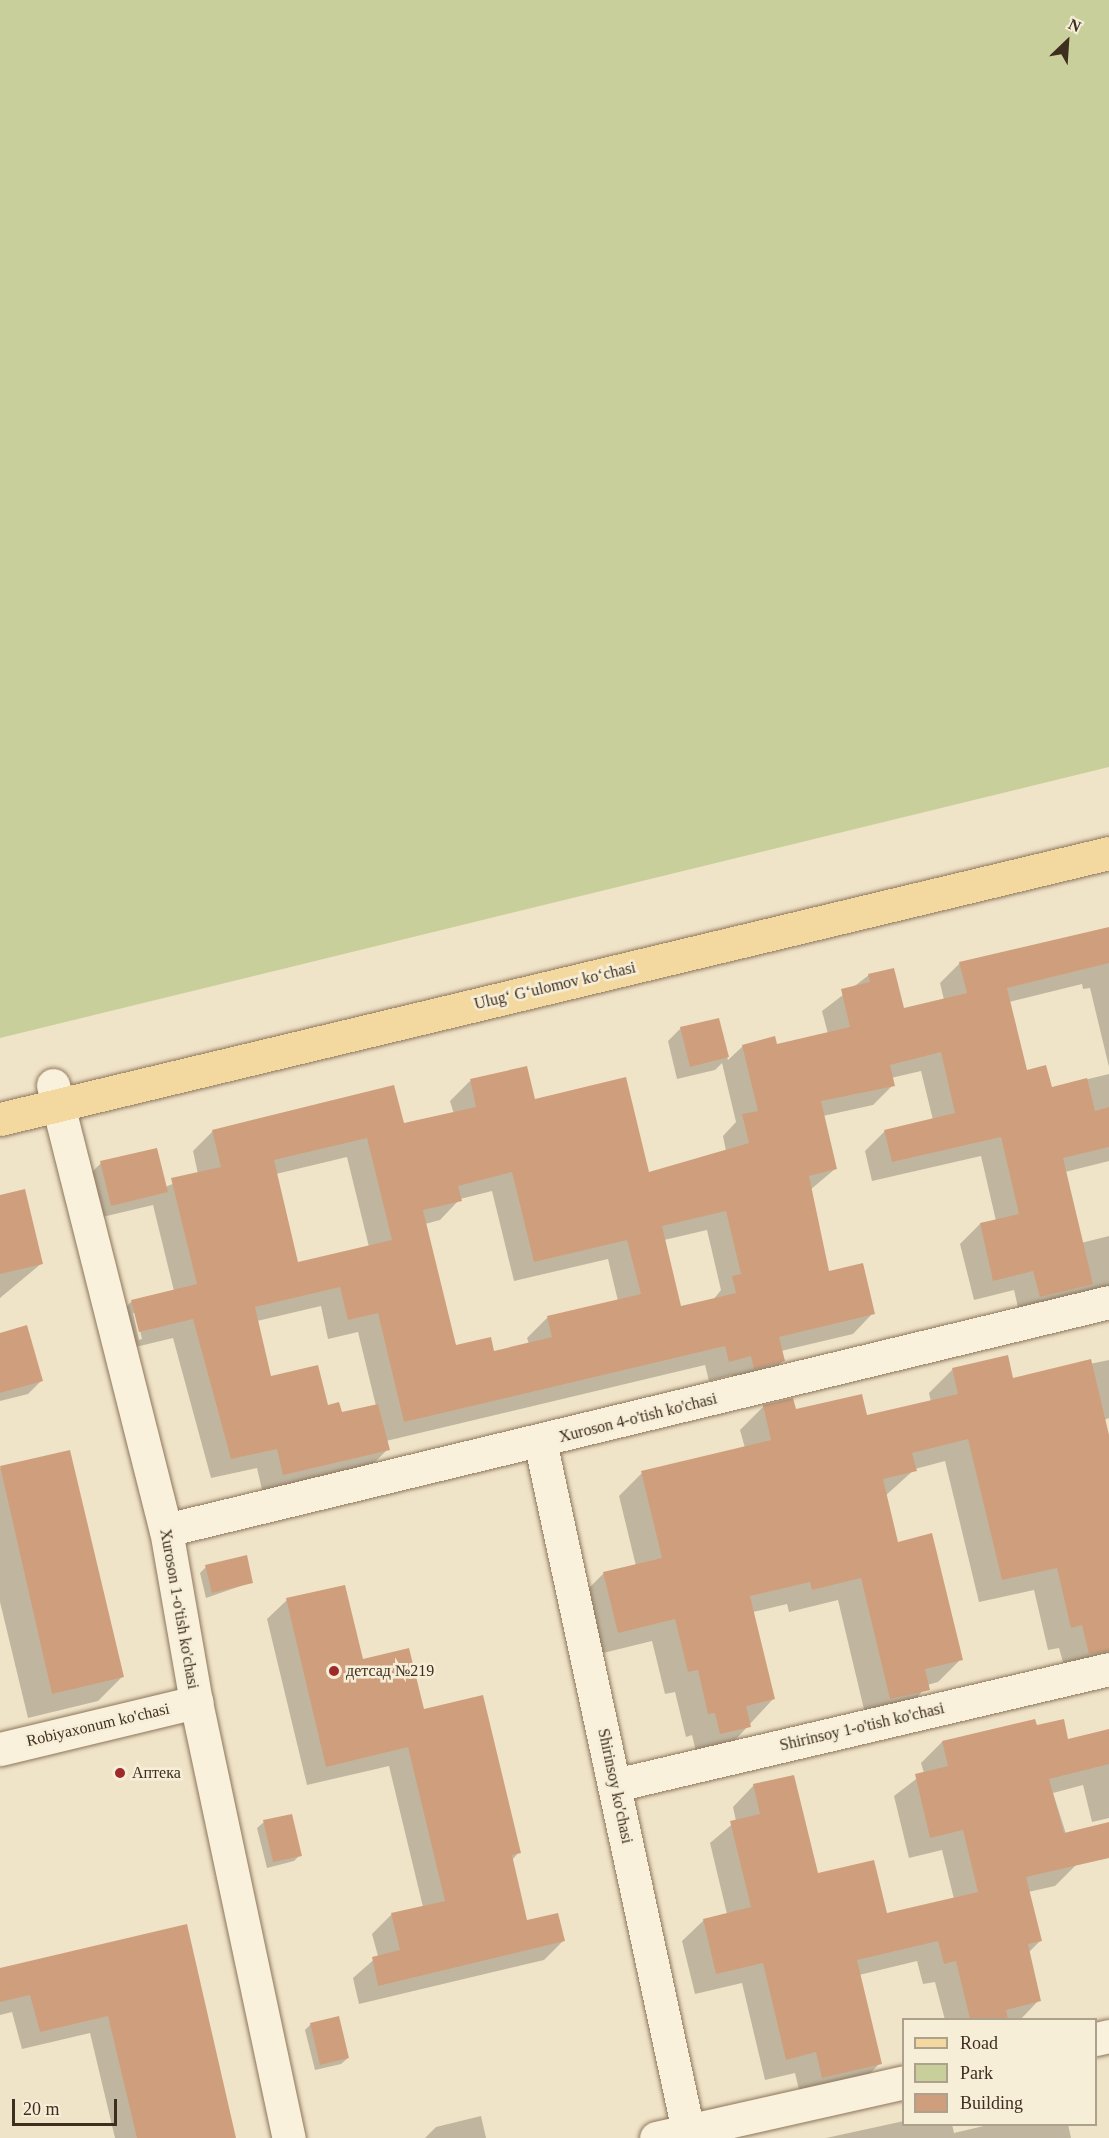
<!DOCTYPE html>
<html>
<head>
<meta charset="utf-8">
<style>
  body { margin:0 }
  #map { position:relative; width:1109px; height:2138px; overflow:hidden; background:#f0e4c8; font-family:Georgia,serif }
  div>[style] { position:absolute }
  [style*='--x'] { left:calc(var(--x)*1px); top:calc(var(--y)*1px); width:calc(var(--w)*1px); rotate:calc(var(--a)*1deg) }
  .green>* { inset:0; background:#c9cf9b }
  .shadow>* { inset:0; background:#0003 }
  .building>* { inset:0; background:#cf9f7d }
  .roads { filter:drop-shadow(0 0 2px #8d765c) drop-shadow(0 0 2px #8d765c) }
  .minor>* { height:33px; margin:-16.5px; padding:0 16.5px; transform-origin:16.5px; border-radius:16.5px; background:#faf1dc }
  .major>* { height:33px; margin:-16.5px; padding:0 16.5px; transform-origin:16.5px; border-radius:16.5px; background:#f3d9a0 }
  .dots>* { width:16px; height:16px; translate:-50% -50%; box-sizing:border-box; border:3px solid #f7eed8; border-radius:50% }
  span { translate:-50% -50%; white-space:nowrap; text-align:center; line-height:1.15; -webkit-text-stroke:5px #f7eed8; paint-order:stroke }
  .street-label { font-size:16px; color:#3d2e20 }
  .poi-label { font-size:16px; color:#3d2e20 }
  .left { translate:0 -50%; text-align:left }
  .legend { position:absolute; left:902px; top:2018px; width:195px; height:108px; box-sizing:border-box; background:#f7eed8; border:2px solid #ada18e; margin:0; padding:8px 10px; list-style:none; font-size:18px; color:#3d2e20 }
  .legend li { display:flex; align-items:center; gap:12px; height:30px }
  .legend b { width:30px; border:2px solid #ada18e }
  .north { position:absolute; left:1037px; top:12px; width:60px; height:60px; -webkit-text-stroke:4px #f7eed8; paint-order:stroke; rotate:25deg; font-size:16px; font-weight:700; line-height:24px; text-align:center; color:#3d2e20 }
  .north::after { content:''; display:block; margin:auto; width:21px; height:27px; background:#3d2e20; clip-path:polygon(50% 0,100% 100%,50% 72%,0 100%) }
  .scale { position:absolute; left:12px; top:2099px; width:105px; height:27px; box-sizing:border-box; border:3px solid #3d2e20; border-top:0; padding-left:8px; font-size:18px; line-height:21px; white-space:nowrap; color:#3d2e20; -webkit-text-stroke:4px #f7eed8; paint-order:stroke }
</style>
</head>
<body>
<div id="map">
  <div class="green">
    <div style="clip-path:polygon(0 0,1109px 0,1109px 767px,0 1038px)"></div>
  </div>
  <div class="shadow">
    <div style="clip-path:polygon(evenodd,1109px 928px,1109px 1067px,1090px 988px,1083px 989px,1082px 984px,1009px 1002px,1025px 1071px,1051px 1088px,1109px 1074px,1109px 1161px,1065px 1172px,1081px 1243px,1109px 1236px,1109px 1293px,1020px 1316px,1014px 1290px,974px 1300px,960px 1244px,980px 1224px,996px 1221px,981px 1156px,872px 1181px,865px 1151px,885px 1131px,933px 1120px,921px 1071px,891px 1078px,893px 1085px,873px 1105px,823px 1116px,835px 1169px,810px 1190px,828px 1273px,873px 1313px,853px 1334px,781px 1351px,783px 1361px,763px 1381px,734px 1388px,732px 1375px,709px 1381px,705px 1365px,386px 1441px,388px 1449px,368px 1469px,263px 1494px,257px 1468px,211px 1478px,173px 1338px,119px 1351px,112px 1321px,132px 1301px,174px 1291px,153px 1205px,98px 1218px,88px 1176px,101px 1163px,165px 1187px,198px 1174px,193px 1151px,213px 1131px,403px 1125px,454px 1114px,450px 1101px,470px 1081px,534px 1100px,648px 1174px,726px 1151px,723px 1136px,736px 1122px,722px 1063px,715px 1070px,677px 1079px,668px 1041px,681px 1028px,718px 1020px,728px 1060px,743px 1046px,776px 1046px,828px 1034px,822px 1011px,869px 975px,903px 1010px,944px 1000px,940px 983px,960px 963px,1109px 928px,347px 1157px,369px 1247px,297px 1264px,276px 1174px,347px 1157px,1109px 928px,492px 1191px,514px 1281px,608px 1259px,618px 1301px,547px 1318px,527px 1338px,529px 1344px,493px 1353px,454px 1346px,425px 1224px,440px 1220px,460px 1199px,492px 1191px,1109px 928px,707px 1230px,721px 1290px,713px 1300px,680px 1308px,664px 1240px,707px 1230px,1109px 928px,321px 1306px,328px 1339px,358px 1332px,376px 1406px,340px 1414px,270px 1378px,257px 1321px,321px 1306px,1109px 928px,133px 1313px,136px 1313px,142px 1339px,139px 1340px,133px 1313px)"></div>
    <div style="clip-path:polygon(0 1197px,42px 1263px,0 1298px)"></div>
    <div style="clip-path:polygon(0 1334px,41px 1381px,28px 1394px,0 1401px)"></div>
    <div style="clip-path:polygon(1109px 1360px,1109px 1418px,1104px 1420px,1109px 1442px,1109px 1658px,1065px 1669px,1059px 1648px,1048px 1650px,1034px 1590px,979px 1602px,945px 1461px,915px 1469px,885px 1496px,897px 1543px,961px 1659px,938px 1682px,927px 1685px,905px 1713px,867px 1722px,838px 1600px,789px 1612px,787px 1604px,753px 1612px,774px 1698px,726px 1750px,697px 1756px,692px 1735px,686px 1737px,675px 1692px,665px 1694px,652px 1641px,595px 1655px,581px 1596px,604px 1573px,636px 1566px,619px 1496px,642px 1473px,745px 1448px,740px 1430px,764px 1406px,866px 1417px,931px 1402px,929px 1393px,952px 1370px,1012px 1380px)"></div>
    <div style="clip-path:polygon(69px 1452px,122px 1677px,98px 1701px,28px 1718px,0 1602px,0 1468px)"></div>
    <div style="clip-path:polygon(206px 1567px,252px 1582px,206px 1598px,200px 1573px)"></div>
    <div style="clip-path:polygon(287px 1600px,423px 1711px,519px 1852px,512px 1860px,526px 1922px,563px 1941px,544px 1960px,359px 2004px,353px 1978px,378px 1956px,372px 1934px,391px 1915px,423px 1907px,389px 1766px,307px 1785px,267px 1619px)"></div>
    <div style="clip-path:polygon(1035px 1727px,1067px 1741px,1109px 1730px,1109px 1818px,1092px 1822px,1083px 1785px,1053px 1793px,1076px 1865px,1055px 1886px,1028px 1892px,1040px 1941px,1028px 1953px,1039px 2000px,1020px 2020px,945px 2020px,935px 1982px,923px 1984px,917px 1961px,859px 1975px,880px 2063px,859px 2085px,801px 2098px,795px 2073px,765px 2080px,742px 1983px,695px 1994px,682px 1941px,704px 1920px,727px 1914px,710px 1843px,736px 1821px,733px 1807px,754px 1785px,817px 1875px,886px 1915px,954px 1899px,942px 1850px,909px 1858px,894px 1796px,924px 1773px,921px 1763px,942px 1742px)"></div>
    <div style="clip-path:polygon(264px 1822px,300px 1855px,294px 1861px,267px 1868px,257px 1828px)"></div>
    <div style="clip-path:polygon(186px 1926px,234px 2138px,115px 2138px,90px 2033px,22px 2049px,12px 2012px,0 2015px,0 1970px)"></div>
    <div style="clip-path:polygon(311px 2024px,348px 2058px,341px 2064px,315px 2070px,305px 2030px)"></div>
    <div style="clip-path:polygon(481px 2116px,486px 2138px,425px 2138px,436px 2127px)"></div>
    <div style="clip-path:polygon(904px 2121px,952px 2124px,954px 2133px,992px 2124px,1068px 2124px,1071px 2138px,826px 2138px)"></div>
  </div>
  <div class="building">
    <div style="clip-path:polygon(evenodd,1109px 927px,1109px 963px,1007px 988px,1027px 1070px,1046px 1065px,1052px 1087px,1087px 1078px,1095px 1111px,1109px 1107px,1109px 1147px,1063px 1158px,1093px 1284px,1040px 1297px,1033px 1271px,993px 1281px,980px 1223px,1019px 1214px,1001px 1137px,892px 1162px,884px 1130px,955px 1113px,941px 1052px,890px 1065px,895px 1086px,821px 1101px,837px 1169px,809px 1176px,829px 1271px,863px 1263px,875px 1314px,779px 1337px,785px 1361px,754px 1369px,751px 1356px,729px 1362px,725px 1346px,404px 1422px,378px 1313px,348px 1320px,340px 1287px,255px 1307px,271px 1376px,318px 1365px,328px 1405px,339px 1402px,342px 1412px,378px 1404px,390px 1450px,283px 1475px,277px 1449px,231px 1459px,193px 1319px,139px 1332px,131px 1300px,197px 1284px,171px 1178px,221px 1167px,212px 1130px,394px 1085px,404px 1123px,476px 1107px,470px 1079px,527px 1066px,535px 1099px,626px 1077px,649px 1172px,749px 1143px,742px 1114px,758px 1111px,742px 1045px,775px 1036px,777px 1044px,850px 1027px,841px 989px,870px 982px,868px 974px,894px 968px,904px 1008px,967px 993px,959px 962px,1109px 927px,367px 1138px,392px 1240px,298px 1262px,274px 1160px,367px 1138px,1109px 927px,512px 1172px,534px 1262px,627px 1240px,641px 1294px,547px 1316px,552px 1337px,494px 1351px,491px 1337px,456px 1345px,423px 1210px,462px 1201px,458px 1186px,512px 1172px,1109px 927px,726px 1211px,741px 1274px,732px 1276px,736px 1293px,681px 1306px,662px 1226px,726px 1211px)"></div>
    <div style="clip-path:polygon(719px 1018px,729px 1057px,690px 1067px,680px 1027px)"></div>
    <div style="clip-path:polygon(157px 1148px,168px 1192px,111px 1206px,100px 1161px)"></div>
    <div style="clip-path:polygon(25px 1189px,43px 1264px,0 1274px,0 1195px)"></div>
    <div style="clip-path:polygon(27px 1325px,43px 1381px,0 1393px,0 1333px)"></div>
    <div style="clip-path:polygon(1008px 1355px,1013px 1378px,1091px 1359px,1109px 1435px,1109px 1651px,1089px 1654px,1082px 1625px,1071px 1628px,1057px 1568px,1002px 1580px,968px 1439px,912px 1453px,917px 1471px,883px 1479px,898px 1542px,932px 1533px,963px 1660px,925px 1669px,930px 1690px,890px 1699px,861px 1578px,812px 1590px,810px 1582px,750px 1596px,775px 1699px,746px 1706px,751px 1727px,720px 1734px,715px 1713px,708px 1714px,698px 1670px,688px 1672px,675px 1619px,618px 1633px,603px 1572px,662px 1558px,641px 1471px,771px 1440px,763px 1405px,793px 1398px,796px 1409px,862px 1394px,867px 1415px,958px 1394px,952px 1368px)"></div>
    <div style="clip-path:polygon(70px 1450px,124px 1677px,52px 1694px,0 1466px)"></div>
    <div style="clip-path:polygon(247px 1555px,253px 1583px,212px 1593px,205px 1565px)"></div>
    <div style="clip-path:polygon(345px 1585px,363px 1659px,409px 1648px,424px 1709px,483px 1695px,521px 1853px,512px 1855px,527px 1920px,558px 1913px,565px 1941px,378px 1986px,372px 1957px,400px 1950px,391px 1913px,445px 1901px,408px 1747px,326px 1767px,286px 1598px)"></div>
    <div style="clip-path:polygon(1035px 1719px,1037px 1725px,1064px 1719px,1068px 1739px,1109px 1729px,1109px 1764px,1049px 1779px,1064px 1833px,1109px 1822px,1109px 1858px,1026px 1877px,1042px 1941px,1028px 1944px,1041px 2001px,1006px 2010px,1008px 2019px,970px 2019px,956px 1961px,944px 1964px,938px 1941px,857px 1960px,882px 2064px,822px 2078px,816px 2052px,786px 2060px,763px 1963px,716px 1974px,703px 1919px,751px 1907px,730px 1821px,760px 1814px,753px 1784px,794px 1775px,818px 1873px,874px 1860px,887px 1913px,978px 1892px,963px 1830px,930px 1838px,915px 1774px,948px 1766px,942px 1741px)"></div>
    <div style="clip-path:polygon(292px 1814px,302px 1856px,273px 1862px,263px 1820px)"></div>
    <div style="clip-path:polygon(187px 1924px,236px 2138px,137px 2138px,108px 2016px,40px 2032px,30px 1995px,0 2002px,0 1968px)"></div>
    <div style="clip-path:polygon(339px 2016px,349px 2058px,320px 2065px,310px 2023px)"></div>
  </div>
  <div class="roads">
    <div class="minor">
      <div style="--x:53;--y:1085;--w:459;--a:75.8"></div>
      <div style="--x:166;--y:1530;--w:175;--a:80.1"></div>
      <div style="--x:196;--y:1702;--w:446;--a:78"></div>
      <div style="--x:540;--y:1441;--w:706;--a:77.89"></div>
      <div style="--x:166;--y:1530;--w:970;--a:-13.59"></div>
      <div style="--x:0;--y:1749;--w:202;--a:-13.5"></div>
      <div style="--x:615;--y:1785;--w:507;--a:-13.21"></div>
      <div style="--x:1096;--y:2039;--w:13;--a:-13"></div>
      <div style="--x:656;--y:2138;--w:254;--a:-12.7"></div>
    </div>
    <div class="major">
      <div style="--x:0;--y:1119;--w:1140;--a:-13.49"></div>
    </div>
  </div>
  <div class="dots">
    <div style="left:334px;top:1671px;background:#9e2a2b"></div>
    <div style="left:120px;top:1773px;background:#9e2a2b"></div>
  </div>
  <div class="street-label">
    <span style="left:555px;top:986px;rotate:-13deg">Ulugʻ Gʻulomov koʻchasi</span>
    <span style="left:638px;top:1418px;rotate:-14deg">Xuroson 4-o'tish ko'chasi</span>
    <span style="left:179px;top:1609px;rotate:80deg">Хuroson 1-o'tish ko'chasi</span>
    <span style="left:98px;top:1725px;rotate:-13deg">Robiyaxonum ko'chasi</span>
    <span style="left:862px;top:1727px;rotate:-13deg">Shirinsoy 1-o'tish ko'chasi</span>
    <span style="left:615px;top:1786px;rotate:78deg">Shirinsoy ko'chasi</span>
  </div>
  <div class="poi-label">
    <span class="left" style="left:346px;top:1671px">детсад №219</span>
    <span class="left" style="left:132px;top:1773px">Аптека</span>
  </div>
  <ul class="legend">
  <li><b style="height:8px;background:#f3d9a0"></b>Road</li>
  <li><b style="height:16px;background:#c9cf9b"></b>Park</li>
  <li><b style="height:16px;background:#cf9f7d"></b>Building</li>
  </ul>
  <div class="north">N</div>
  <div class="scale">20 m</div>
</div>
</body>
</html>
